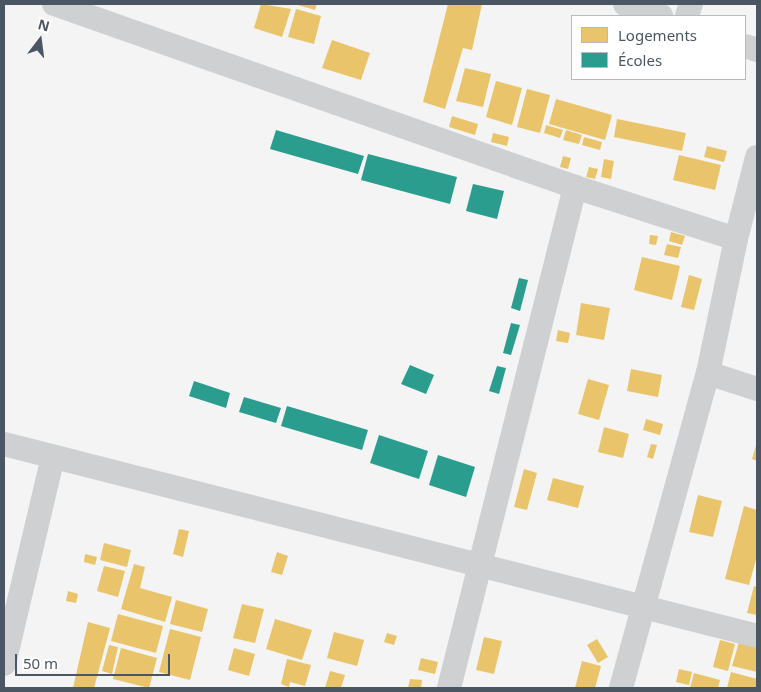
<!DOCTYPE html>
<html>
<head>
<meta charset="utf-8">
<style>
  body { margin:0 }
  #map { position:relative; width:761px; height:692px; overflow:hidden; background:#f4f4f4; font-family:"Noto Sans",sans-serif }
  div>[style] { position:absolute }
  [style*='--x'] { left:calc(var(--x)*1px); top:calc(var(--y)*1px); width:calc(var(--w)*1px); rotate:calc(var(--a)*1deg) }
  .homes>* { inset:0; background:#e9c46a }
  .schools>* { inset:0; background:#2a9d8f }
  .minor>* { height:24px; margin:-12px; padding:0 12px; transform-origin:12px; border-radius:12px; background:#ced0d2 }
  span { translate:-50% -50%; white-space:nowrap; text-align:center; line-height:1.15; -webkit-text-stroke:5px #fff; paint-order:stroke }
  .frame { position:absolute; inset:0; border:5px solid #4a5661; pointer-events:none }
  .legend { position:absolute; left:571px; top:15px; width:175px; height:65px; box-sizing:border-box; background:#fff; border:1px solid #b7bbc0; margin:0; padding:6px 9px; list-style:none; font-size:15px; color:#4a5661 }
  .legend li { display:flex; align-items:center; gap:10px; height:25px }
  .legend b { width:25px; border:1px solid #b7bbc0 }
  .north { position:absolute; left:15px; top:15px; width:50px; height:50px; -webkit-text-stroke:4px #fff; paint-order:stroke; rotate:15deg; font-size:14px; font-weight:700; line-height:20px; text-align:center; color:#4a5661 }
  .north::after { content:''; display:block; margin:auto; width:18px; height:22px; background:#4a5661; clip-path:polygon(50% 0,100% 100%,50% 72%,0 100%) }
  .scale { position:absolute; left:15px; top:654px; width:155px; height:22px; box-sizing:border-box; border:2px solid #4a5661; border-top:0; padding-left:6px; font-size:15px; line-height:18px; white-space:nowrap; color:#4a5661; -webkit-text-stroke:4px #fff; paint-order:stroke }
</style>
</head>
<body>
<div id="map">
  <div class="homes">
    <div style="clip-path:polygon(261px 4px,291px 9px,282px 37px,254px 28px)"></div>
    <div style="clip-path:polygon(294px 4px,317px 4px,315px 10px)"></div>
    <div style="clip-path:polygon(448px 4px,482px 4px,472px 50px,463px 48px,445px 109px,423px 102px)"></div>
    <div style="clip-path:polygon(296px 9px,321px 16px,314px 44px,288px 37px)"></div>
    <div style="clip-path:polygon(332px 40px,370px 53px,361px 80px,322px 68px)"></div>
    <div style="clip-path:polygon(465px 68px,491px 74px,483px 107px,456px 101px)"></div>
    <div style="clip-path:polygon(496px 81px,522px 88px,512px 125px,486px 117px)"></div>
    <div style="clip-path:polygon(527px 89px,550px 95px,540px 133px,517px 127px)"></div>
    <div style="clip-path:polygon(556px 99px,612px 115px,605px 140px,549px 124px)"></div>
    <div style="clip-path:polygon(452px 116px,478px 124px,475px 135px,449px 127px)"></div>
    <div style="clip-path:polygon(617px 119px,686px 133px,682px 151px,614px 137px)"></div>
    <div style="clip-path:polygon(546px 125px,563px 130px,560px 138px,544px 133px)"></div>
    <div style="clip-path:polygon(566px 130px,582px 135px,579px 144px,563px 140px)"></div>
    <div style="clip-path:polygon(493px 133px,509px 137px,507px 146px,491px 142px)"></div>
    <div style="clip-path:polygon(584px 137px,602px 142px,600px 150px,582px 145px)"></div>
    <div style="clip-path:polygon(707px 146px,727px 151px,724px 162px,704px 157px)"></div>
    <div style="clip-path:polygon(679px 155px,721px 165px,715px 190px,673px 180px)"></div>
    <div style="clip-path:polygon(563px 156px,571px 158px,568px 169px,560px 167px)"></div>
    <div style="clip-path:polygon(604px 159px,614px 161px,611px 179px,601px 177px)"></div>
    <div style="clip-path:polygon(589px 167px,598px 169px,595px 179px,586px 177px)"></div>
    <div style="clip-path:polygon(671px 232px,685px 236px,682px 245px,669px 241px)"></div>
    <div style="clip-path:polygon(650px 235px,658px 236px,656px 245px,649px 244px)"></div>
    <div style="clip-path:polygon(667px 244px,681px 247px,678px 258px,664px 255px)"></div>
    <div style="clip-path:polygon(642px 257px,680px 266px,672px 300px,634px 290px)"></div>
    <div style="clip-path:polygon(689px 275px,702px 279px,694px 310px,681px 307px)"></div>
    <div style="clip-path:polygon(581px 303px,610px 308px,604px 340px,576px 335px)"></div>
    <div style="clip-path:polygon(558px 330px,570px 333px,568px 343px,556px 341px)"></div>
    <div style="clip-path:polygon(631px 369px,662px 375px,658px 397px,627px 391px)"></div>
    <div style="clip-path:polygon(588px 379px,609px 385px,599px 420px,578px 414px)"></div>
    <div style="clip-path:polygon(646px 419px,663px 424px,660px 435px,643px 430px)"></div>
    <div style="clip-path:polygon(604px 427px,629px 434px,623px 458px,598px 452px)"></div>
    <div style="clip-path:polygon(757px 442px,757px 461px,752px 459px)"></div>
    <div style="clip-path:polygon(651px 444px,657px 445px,653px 459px,647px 457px)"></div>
    <div style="clip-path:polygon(524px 469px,537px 473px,527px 510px,514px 507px)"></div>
    <div style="clip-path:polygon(553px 478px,584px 486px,578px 508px,547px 500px)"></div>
    <div style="clip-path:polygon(698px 495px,722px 501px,713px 537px,689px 532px)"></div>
    <div style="clip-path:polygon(744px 506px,757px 510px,757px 556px,749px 585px,725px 579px)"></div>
    <div style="clip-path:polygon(179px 529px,189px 531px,183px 557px,173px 554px)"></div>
    <div style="clip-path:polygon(104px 543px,131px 550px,127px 567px,100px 560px)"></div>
    <div style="clip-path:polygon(277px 552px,288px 556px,282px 575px,271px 572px)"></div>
    <div style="clip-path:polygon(85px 554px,97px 557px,95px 565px,84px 562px)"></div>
    <div style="clip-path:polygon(134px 564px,145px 567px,140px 588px,172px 597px,165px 622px,121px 609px)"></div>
    <div style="clip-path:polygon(104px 566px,125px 571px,118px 597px,97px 591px)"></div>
    <div style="clip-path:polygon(754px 586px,757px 587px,757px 615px,747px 613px)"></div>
    <div style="clip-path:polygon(68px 591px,78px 594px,76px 603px,66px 601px)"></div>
    <div style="clip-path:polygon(176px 600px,208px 609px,202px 632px,170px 624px)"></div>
    <div style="clip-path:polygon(242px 604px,264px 609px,255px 643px,233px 638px)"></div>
    <div style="clip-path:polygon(118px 614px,163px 626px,156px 653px,111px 641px)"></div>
    <div style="clip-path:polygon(275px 619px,312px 630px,302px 660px,266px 649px)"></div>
    <div style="clip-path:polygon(88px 622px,110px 628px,94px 688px,73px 688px)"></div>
    <div style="clip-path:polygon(170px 629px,201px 637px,190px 680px,159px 672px)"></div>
    <div style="clip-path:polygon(334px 632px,364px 640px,357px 666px,327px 658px)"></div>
    <div style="clip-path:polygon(387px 633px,397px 636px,394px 645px,384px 642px)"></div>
    <div style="clip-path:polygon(484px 637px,502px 641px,494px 674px,476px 670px)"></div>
    <div style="clip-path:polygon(597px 639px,608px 657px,598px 663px,587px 645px)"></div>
    <div style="clip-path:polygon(720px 640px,735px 644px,728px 671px,713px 667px)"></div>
    <div style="clip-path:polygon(739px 642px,757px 646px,757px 672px,732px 666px)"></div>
    <div style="clip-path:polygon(109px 645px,118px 647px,112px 674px,102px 671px)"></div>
    <div style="clip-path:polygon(121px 648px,157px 658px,149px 688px,113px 679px)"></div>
    <div style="clip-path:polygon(234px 648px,255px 654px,249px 676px,228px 670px)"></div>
    <div style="clip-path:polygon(421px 658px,438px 662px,435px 674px,418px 670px)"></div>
    <div style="clip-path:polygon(287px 659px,311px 665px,305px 686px,290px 682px,289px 687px,281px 684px)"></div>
    <div style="clip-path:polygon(582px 661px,601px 666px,595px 688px,575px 688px)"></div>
    <div style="clip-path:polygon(679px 669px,692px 672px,689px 685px,676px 682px)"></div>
    <div style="clip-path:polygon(330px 671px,345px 675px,341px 688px,325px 688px)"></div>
    <div style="clip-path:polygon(731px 672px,757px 679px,757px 688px,727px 688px)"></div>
    <div style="clip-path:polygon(694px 673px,720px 680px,718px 688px,690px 688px)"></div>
    <div style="clip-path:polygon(410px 679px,422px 680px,421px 688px,408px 688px)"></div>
  </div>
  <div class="schools">
    <div style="clip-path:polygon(276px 130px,364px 156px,358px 174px,270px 149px)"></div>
    <div style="clip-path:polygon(368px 154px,457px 177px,450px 204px,361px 180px)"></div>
    <div style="clip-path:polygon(473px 184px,504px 191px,497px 219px,466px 211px)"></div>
    <div style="clip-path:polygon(519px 278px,528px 280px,520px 311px,511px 308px)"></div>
    <div style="clip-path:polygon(511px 323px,520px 325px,511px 355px,503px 353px)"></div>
    <div style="clip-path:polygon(410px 365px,434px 375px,426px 394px,401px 384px)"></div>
    <div style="clip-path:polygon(497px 366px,506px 368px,499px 394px,489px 391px)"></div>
    <div style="clip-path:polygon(194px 381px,230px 393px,226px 408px,189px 396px)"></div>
    <div style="clip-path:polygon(244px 397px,281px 408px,276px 423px,239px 412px)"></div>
    <div style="clip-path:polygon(287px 406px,368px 430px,362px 450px,281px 426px)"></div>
    <div style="clip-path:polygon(379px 435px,428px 451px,419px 479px,370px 463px)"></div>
    <div style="clip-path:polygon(438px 455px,475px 467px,466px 497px,429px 485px)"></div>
  </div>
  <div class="minor">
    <div style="--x:54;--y:4;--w:552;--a:19.35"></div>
    <div style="--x:575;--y:187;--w:169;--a:17.9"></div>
    <div style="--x:625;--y:4;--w:38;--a:18"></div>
    <div style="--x:687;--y:16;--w:13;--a:-72"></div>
    <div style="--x:745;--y:46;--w:13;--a:18"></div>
    <div style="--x:708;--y:373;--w:52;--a:18.1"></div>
    <div style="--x:4;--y:444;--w:777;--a:14.3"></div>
    <div style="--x:4;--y:664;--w:213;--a:-76.7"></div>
    <div style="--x:449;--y:688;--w:517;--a:-75.88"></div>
    <div style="--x:621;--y:688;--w:327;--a:-74.6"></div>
    <div style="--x:708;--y:373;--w:137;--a:-78.2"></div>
    <div style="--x:736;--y:239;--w:85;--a:-75.6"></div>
  </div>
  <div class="frame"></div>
  <ul class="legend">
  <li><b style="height:14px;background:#e9c46a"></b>Logements</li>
  <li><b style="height:14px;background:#2a9d8f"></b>Écoles</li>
  </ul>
  <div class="north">N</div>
  <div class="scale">50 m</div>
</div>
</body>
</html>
